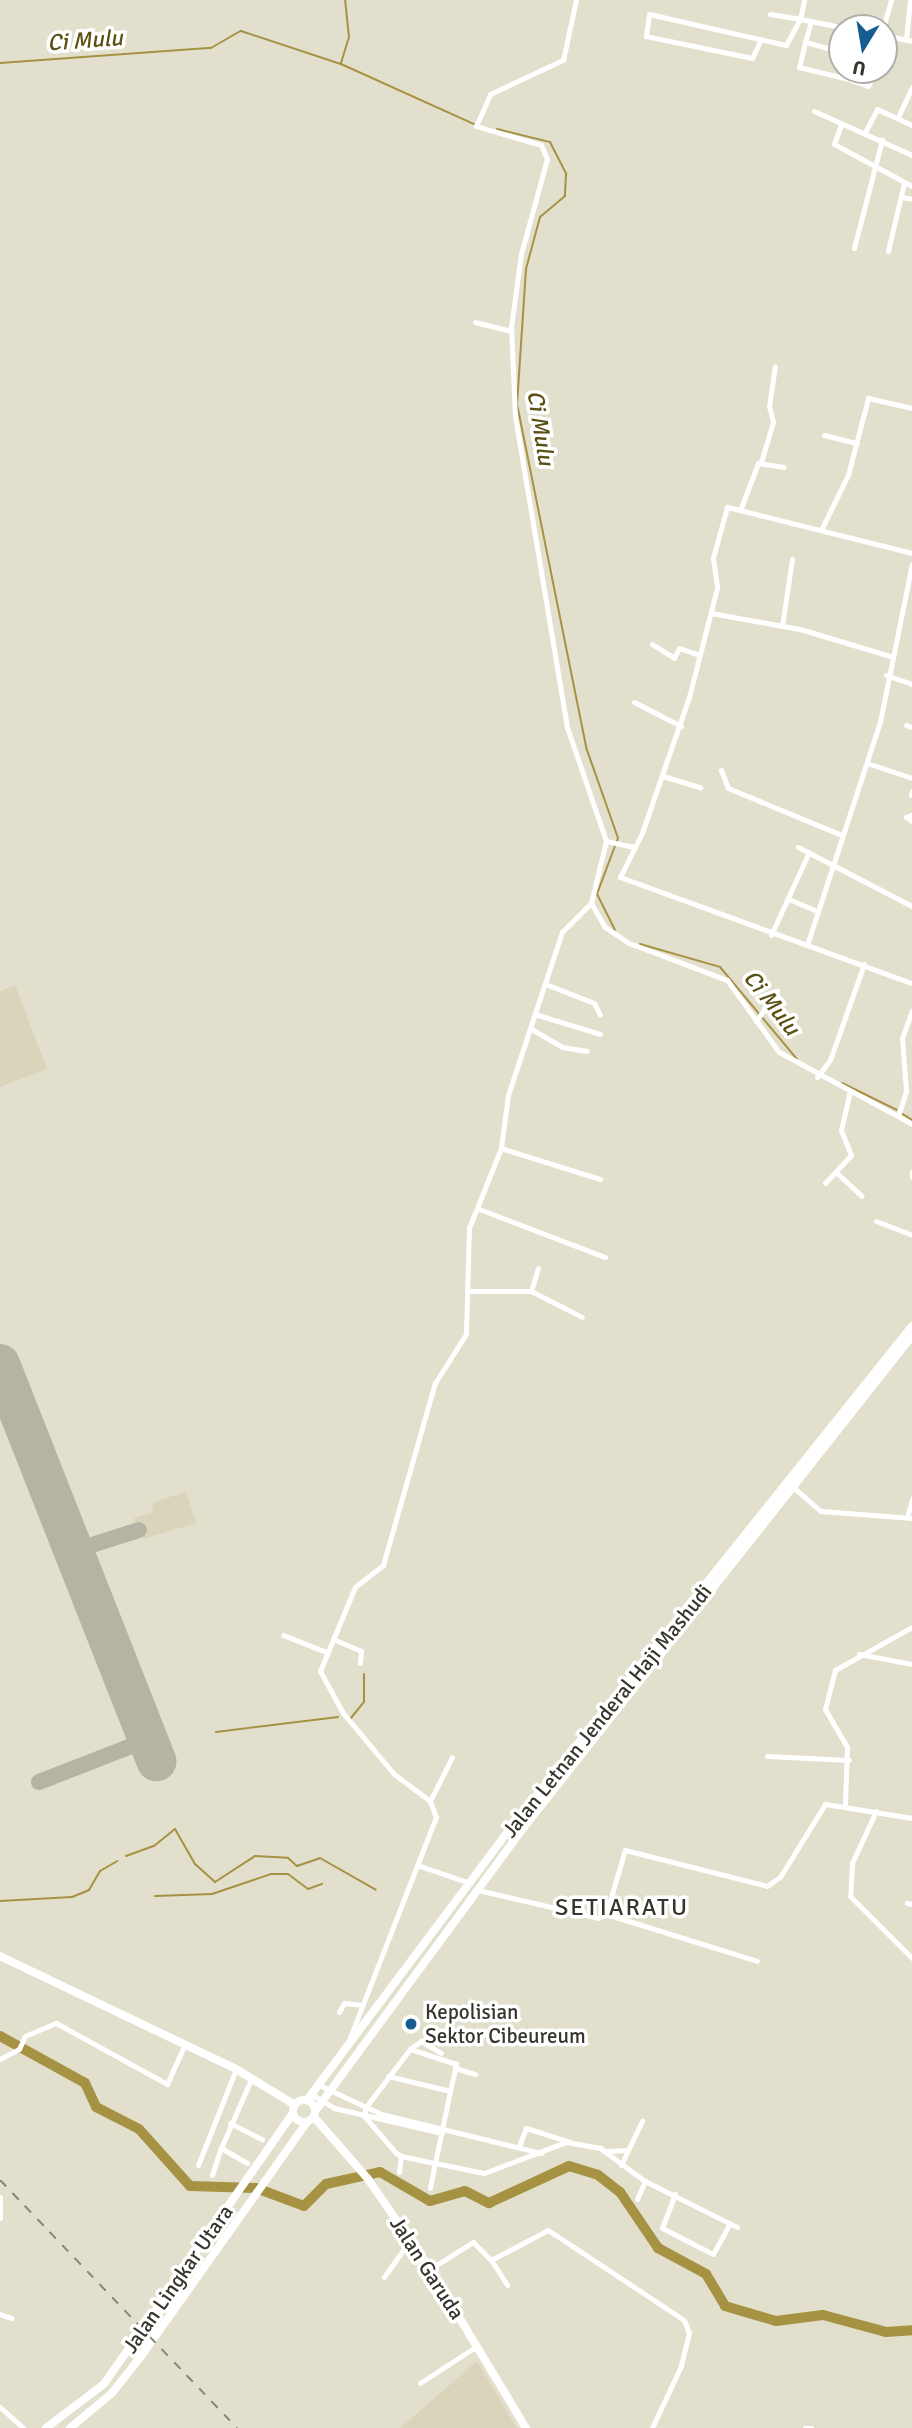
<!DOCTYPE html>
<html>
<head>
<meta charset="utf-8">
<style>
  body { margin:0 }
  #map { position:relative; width:912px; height:2428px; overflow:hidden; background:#e3dfcd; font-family:Signika,sans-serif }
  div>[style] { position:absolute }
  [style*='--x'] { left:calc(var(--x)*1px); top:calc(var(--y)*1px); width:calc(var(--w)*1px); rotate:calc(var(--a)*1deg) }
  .built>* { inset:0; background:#dad4bb }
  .stream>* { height:2px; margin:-1px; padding:0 1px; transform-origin:1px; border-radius:1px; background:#a59242 }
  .river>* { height:10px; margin:-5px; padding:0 5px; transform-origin:5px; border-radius:5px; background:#a59242 }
  .taxiway>* { height:16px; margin:-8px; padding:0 8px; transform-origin:8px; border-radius:8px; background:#b6b3a4 }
  .runway>* { height:40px; margin:-20px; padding:0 20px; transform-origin:20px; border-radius:20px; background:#b6b3a4 }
  .street>* { height:5px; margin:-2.5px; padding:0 2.5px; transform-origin:2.5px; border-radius:2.5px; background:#fff }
  .primary>* { height:8px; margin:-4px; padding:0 4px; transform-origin:4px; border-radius:4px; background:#fff }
  .primary>.ring { margin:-4px; padding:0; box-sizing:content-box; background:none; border:8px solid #fff; border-radius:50% }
  .rail>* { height:2px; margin-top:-1px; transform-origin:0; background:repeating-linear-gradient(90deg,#8a877a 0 9px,transparent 0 18px) }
  .dots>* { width:19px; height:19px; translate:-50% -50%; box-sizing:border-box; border:4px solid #fff; border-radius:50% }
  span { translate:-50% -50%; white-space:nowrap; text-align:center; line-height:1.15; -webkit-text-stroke:7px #fff; paint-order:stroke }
  .street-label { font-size:21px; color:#37362e }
  .poi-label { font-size:21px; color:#37362e }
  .left { translate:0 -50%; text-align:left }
  .water-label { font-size:23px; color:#5c4f12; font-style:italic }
  .quarter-label { font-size:24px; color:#37362e; letter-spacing:2px }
  .north { position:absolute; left:828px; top:14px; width:70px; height:70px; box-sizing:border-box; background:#fff; border:2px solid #afafab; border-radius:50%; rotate:191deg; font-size:19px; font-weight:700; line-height:28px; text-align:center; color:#37362e }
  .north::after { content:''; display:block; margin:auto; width:24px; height:32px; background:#155c90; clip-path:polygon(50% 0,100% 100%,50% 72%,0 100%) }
</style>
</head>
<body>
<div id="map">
  <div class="built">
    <div style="clip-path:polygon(15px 985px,47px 1069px,0 1087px,0 991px)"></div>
    <div style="clip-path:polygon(186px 1492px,196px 1523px,143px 1539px,134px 1518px,152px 1513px,153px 1502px)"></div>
    <div style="clip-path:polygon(477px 2361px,517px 2428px,400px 2428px)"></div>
  </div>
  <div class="stream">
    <div style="--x:0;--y:63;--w:212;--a:-4.1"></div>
    <div style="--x:211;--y:48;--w:34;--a:-30"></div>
    <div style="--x:241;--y:31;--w:105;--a:18.3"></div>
    <div style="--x:341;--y:64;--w:146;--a:24.3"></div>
    <div style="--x:341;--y:63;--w:27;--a:-73"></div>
    <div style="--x:349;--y:37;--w:37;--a:-96"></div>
    <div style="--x:497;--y:129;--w:55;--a:13.8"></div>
    <div style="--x:550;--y:142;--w:36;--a:63"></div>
    <div style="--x:566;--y:174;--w:22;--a:93"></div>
    <div style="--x:565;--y:196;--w:33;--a:140"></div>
    <div style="--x:540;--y:217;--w:54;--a:105.1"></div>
    <div style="--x:526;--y:269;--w:135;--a:93.8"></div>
    <div style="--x:517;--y:404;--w:353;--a:78.6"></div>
    <div style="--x:587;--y:750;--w:93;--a:70.6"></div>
    <div style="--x:618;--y:838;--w:60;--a:110.6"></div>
    <div style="--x:597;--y:894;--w:40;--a:63.4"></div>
    <div style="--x:640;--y:944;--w:83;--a:16"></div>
    <div style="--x:720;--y:967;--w:120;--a:50.1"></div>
    <div style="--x:842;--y:1083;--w:61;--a:26.1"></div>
    <div style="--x:901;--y:1113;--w:13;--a:32"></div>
    <div style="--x:351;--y:1718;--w:21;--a:-51"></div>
    <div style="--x:364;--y:1702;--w:28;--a:-90"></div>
    <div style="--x:216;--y:1732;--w:123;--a:-7"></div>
    <div style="--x:126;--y:1856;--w:30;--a:-20"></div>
    <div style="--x:154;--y:1846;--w:27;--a:-39"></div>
    <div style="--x:175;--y:1829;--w:40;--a:60.3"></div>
    <div style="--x:195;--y:1864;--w:27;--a:42"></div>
    <div style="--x:215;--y:1882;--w:48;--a:-33"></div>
    <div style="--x:255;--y:1856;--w:33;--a:3"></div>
    <div style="--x:288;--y:1858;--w:12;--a:42"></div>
    <div style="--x:297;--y:1866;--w:24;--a:-19"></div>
    <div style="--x:320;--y:1858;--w:64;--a:29.7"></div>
    <div style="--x:155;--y:1896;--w:57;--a:-2"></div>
    <div style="--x:212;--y:1894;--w:62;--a:-18.7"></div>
    <div style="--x:271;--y:1874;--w:17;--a:0"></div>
    <div style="--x:288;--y:1874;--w:25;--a:37"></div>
    <div style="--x:308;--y:1889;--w:15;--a:-20"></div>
    <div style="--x:0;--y:1901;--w:72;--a:-3.2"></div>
    <div style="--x:72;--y:1897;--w:18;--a:-22"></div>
    <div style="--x:89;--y:1890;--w:22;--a:-60"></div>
    <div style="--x:100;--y:1871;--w:20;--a:-30"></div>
  </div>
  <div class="river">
    <div style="--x:0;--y:2036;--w:97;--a:28.9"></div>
    <div style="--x:85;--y:2083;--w:26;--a:65"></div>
    <div style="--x:96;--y:2107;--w:48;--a:27.1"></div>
    <div style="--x:139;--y:2129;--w:76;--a:48.2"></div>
    <div style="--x:190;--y:2186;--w:66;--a:1.7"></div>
    <div style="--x:256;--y:2188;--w:51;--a:20.6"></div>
    <div style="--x:304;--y:2206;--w:31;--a:-45"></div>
    <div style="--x:326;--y:2184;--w:55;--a:-12.5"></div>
    <div style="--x:380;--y:2172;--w:58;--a:30.1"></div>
    <div style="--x:430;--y:2201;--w:36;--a:-16"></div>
    <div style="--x:465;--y:2191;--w:27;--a:27"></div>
    <div style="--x:489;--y:2203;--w:88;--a:-24.8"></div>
    <div style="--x:569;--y:2166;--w:30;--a:17"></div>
    <div style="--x:598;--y:2175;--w:28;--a:38"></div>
    <div style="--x:620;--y:2192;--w:68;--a:55.8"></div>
    <div style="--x:658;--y:2248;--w:55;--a:28.4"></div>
    <div style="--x:706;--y:2274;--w:37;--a:59"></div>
    <div style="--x:725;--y:2306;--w:53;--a:16.4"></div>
    <div style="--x:776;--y:2321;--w:47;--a:-7.3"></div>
    <div style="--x:823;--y:2315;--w:65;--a:15.1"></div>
    <div style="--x:886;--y:2332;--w:26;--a:-4"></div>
  </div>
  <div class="taxiway">
    <div style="--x:73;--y:1551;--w:69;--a:-17.7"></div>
    <div style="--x:39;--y:1782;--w:116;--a:-21.3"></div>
  </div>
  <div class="runway">
    <div style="--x:0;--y:1364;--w:427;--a:68.5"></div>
  </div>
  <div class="street">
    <div style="--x:770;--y:14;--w:30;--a:9"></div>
    <div style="--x:800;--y:19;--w:19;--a:-78"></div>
    <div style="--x:811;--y:21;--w:22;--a:106"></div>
    <div style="--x:805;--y:42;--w:38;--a:15"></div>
    <div style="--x:883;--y:28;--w:29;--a:-74"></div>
    <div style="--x:884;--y:35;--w:29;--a:12"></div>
    <div style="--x:761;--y:39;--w:21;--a:115"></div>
    <div style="--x:752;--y:58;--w:108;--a:-168.3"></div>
    <div style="--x:646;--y:36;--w:22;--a:-82"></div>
    <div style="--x:649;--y:14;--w:140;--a:12.8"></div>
    <div style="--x:786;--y:45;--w:30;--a:-62"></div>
    <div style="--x:800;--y:19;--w:47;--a:11.1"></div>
    <div style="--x:906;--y:40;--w:40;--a:-84.3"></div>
    <div style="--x:805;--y:42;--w:26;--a:103"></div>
    <div style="--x:799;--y:67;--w:50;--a:13.8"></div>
    <div style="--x:850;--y:70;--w:9;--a:103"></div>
    <div style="--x:848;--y:79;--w:21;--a:19"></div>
    <div style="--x:868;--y:86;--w:18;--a:-63"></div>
    <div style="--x:814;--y:111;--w:107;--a:24.2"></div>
    <div style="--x:898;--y:117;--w:33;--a:-65"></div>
    <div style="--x:841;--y:124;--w:21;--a:109"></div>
    <div style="--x:834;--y:144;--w:89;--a:28.3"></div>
    <div style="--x:865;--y:132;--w:26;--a:-62"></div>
    <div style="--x:877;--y:109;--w:38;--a:25"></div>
    <div style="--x:901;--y:197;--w:11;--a:10"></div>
    <div style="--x:854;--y:248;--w:112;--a:-75.5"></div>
    <div style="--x:888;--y:251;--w:70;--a:-76.8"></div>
    <div style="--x:475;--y:322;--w:36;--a:14"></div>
    <div style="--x:824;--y:435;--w:34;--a:14"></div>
    <div style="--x:761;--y:462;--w:42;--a:-73.3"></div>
    <div style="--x:773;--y:422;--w:16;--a:-104"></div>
    <div style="--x:769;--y:406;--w:40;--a:-81.5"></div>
    <div style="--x:741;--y:508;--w:48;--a:-69.3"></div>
    <div style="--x:758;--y:463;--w:26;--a:9"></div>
    <div style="--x:822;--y:528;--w:59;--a:-63.9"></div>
    <div style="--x:848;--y:475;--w:80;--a:-75.4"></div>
    <div style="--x:868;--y:398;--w:45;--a:12.8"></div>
    <div style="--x:912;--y:553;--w:191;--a:-166"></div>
    <div style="--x:727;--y:507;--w:53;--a:105.4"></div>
    <div style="--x:713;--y:558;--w:30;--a:82"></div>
    <div style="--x:717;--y:588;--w:113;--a:104.4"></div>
    <div style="--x:689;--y:697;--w:144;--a:109.1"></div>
    <div style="--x:642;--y:833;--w:49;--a:116.6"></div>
    <div style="--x:620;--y:877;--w:311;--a:20"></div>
    <div style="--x:711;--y:613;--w:90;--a:10.2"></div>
    <div style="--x:800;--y:629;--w:94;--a:16.7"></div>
    <div style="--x:782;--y:626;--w:68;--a:-81.5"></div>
    <div style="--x:652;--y:644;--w:26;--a:32"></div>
    <div style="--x:674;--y:658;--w:11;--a:-63"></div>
    <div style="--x:679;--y:648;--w:21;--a:19"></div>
    <div style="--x:886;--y:675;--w:28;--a:19"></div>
    <div style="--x:634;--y:702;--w:53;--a:27.1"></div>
    <div style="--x:906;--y:725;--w:6;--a:18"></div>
    <div style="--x:867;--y:763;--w:47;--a:18.4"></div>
    <div style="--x:721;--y:770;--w:19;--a:69"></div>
    <div style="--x:728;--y:788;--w:120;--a:22.5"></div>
    <div style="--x:663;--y:776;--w:39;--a:17"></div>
    <div style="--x:911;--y:795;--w:4;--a:-76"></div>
    <div style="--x:912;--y:815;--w:6;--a:162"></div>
    <div style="--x:906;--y:817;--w:7;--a:34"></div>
    <div style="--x:606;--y:841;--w:30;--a:12"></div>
    <div style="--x:798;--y:847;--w:128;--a:27.4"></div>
    <div style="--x:791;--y:900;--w:25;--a:23"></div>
    <div style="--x:591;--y:903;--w:28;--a:60"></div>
    <div style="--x:605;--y:927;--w:29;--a:34"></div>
    <div style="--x:629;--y:943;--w:105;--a:20.7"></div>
    <div style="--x:727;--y:980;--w:89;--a:54.2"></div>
    <div style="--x:779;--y:1052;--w:151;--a:28.4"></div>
    <div style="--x:771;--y:935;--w:91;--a:-65.4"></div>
    <div style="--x:807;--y:945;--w:235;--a:-71.9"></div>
    <div style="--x:880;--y:722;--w:161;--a:-78.6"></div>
    <div style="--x:548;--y:985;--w:49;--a:21.4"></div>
    <div style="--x:594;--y:1003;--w:13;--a:63"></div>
    <div style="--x:538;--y:1015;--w:65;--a:17"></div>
    <div style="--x:756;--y:1021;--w:37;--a:-55"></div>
    <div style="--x:533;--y:1030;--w:34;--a:30"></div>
    <div style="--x:562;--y:1047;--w:25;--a:9"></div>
    <div style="--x:817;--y:1077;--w:21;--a:-53"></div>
    <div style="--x:830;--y:1060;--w:102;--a:-70.5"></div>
    <div style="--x:898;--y:1116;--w:26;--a:-72"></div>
    <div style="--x:906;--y:1091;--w:53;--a:-94.3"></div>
    <div style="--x:902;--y:1038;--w:29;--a:-70"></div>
    <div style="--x:501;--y:1148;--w:104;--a:17.4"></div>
    <div style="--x:836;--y:1172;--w:35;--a:43"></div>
    <div style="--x:912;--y:1172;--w:5;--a:90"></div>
    <div style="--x:825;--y:1183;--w:38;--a:-47"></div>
    <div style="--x:851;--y:1155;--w:27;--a:-112"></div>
    <div style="--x:841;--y:1130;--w:40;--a:-77"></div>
    <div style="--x:479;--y:1209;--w:135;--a:20.9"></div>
    <div style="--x:876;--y:1221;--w:39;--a:21"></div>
    <div style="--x:471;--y:1291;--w:60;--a:0"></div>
    <div style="--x:531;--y:1291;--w:57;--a:27"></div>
    <div style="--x:531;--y:1291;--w:24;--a:-73"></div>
    <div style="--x:793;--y:1487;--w:37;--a:41"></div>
    <div style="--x:821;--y:1511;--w:91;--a:4.4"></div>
    <div style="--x:907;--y:1517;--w:19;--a:-74"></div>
    <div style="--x:283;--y:1635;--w:46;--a:21.6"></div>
    <div style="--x:333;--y:1639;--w:30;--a:23"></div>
    <div style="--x:361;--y:1651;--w:12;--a:95"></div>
    <div style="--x:859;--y:1654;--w:54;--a:10.7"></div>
    <div style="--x:767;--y:1756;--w:82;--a:2.8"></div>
    <div style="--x:430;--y:1801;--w:49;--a:-63.4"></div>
    <div style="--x:845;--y:1805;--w:58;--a:-88"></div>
    <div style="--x:847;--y:1747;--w:44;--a:-120.1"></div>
    <div style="--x:825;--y:1709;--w:40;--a:-75.6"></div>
    <div style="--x:835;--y:1670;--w:88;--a:-29.2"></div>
    <div style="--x:876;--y:1811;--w:57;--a:114.8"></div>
    <div style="--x:852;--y:1863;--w:33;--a:93"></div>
    <div style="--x:850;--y:1896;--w:88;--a:45"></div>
    <div style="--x:420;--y:1866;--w:53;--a:18.8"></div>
    <div style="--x:478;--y:1890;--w:123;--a:13.1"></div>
    <div style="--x:598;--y:1918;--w:9;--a:-27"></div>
    <div style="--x:606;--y:1914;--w:67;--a:-73.5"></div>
    <div style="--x:625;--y:1850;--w:146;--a:14.2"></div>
    <div style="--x:767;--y:1886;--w:16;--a:-35"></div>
    <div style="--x:780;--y:1877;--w:86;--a:-58.3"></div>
    <div style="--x:825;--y:1804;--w:88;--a:9.1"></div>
    <div style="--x:907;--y:1903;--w:5;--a:11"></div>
    <div style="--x:606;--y:1914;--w:158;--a:17.3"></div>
    <div style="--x:339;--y:2012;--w:10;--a:-61"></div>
    <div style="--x:344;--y:2003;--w:19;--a:6"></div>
    <div style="--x:349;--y:2040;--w:239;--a:-68.7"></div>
    <div style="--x:436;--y:1817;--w:17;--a:-111"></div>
    <div style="--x:430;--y:1801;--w:45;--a:-143.1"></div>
    <div style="--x:394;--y:1774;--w:80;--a:-129.9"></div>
    <div style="--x:343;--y:1713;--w:48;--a:-118.7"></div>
    <div style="--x:320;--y:1671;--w:91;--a:-67.4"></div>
    <div style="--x:355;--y:1587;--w:36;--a:-38"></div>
    <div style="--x:383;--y:1565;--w:189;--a:-74.1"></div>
    <div style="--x:435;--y:1383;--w:58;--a:-57.7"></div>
    <div style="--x:466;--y:1334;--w:106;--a:-88.4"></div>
    <div style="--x:469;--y:1228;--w:86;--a:-68.2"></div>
    <div style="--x:501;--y:1148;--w:53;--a:-82.5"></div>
    <div style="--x:508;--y:1095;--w:172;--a:-71.7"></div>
    <div style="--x:562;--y:932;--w:41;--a:-45"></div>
    <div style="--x:591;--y:903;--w:64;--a:-76.4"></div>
    <div style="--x:606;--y:841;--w:120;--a:-108.9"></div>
    <div style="--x:567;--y:727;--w:314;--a:-99.5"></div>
    <div style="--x:515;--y:417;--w:90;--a:-92.5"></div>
    <div style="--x:511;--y:327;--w:74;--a:-82.2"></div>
    <div style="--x:521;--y:254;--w:98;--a:-74.7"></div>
    <div style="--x:547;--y:159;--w:15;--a:-113"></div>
    <div style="--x:541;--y:145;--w:68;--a:-163.7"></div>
    <div style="--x:476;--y:126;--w:35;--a:-66"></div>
    <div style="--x:490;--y:94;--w:81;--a:-25"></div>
    <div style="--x:563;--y:60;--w:61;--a:-77.8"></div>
    <div style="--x:410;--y:2049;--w:14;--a:-36"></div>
    <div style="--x:421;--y:2041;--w:23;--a:31"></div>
    <div style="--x:0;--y:2059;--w:21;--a:-28"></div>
    <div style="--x:19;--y:2049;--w:14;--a:-65"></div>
    <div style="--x:25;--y:2036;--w:34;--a:-23"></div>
    <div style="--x:56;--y:2023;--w:127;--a:28.8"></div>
    <div style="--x:167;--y:2084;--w:44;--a:-65.8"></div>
    <div style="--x:455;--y:2068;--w:21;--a:17"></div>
    <div style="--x:388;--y:2076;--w:64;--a:13.6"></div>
    <div style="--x:319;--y:2085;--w:68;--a:25.1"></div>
    <div style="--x:381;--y:2114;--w:165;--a:13.7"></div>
    <div style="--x:311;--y:2094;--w:27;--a:31"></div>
    <div style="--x:334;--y:2108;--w:111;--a:13"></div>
    <div style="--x:230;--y:2123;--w:36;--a:27"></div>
    <div style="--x:519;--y:2146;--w:19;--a:-69"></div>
    <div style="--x:526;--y:2128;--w:46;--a:17.7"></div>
    <div style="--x:607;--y:2151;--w:21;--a:-3"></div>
    <div style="--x:247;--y:2163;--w:30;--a:-150"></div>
    <div style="--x:221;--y:2148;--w:77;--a:-66.4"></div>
    <div style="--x:198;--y:2165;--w:103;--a:-68.4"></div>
    <div style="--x:621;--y:2165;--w:49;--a:-64.5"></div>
    <div style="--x:399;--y:2172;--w:16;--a:-83"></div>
    <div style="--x:212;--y:2175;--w:28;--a:-72"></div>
    <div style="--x:430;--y:2188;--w:25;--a:-79"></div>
    <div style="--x:435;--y:2163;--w:74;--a:-78.2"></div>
    <div style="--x:450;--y:2091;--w:28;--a:-77"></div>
    <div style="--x:456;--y:2064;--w:48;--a:-161.9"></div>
    <div style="--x:410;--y:2049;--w:74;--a:127.3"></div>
    <div style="--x:365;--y:2108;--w:9;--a:90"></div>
    <div style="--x:365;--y:2117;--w:48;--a:49.3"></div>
    <div style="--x:396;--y:2153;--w:6;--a:31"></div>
    <div style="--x:401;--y:2156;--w:35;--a:12"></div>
    <div style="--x:435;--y:2163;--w:50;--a:11.5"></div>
    <div style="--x:484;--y:2173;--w:88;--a:-20.7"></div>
    <div style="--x:566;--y:2142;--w:35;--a:10"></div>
    <div style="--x:600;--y:2148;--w:56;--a:36.3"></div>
    <div style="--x:645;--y:2181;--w:103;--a:26.6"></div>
    <div style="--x:675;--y:2194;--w:36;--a:111"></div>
    <div style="--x:662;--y:2228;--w:57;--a:27"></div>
    <div style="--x:713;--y:2254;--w:35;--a:-61"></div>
    <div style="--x:0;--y:2197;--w:21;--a:90"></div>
    <div style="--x:637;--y:2199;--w:20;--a:-66"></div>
    <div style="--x:491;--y:2260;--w:30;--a:57"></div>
    <div style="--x:430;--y:2269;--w:51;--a:-32.1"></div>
    <div style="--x:473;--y:2242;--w:25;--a:45"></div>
    <div style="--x:491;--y:2260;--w:64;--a:-27.8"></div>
    <div style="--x:548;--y:2230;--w:163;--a:33.5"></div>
    <div style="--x:684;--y:2320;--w:14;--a:69"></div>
    <div style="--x:689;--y:2333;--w:34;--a:104"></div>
    <div style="--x:681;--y:2366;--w:68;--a:115.1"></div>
    <div style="--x:384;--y:2277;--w:45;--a:-54.9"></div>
    <div style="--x:0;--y:2314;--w:12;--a:20"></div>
    <div style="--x:420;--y:2383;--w:68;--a:-33"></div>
    <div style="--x:0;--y:2407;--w:31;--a:42"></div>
    <div style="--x:805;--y:2428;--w:6;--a:0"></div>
  </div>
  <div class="primary">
    <div style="--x:0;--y:1956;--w:262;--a:25.6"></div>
    <div style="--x:236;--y:2069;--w:69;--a:31.4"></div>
    <div class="ring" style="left:293px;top:2100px;width:14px;height:14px"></div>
    <div style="--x:307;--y:2100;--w:344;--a:-53.2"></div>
    <div style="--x:513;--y:1825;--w:639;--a:-51.35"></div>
    <div style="--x:316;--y:2110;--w:346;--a:-53.7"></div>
    <div style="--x:521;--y:1831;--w:631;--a:-51.69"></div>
    <div style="--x:314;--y:2117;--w:82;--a:48.9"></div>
    <div style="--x:368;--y:2179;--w:109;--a:55.4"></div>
    <div style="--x:430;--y:2269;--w:186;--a:58.9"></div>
    <div style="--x:46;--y:2428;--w:73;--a:-37.2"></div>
    <div style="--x:104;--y:2384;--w:330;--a:-55.1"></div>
    <div style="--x:70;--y:2428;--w:55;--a:-39.8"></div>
    <div style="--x:112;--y:2393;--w:48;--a:-51.7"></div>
    <div style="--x:142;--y:2355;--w:284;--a:-54.7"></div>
  </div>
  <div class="rail">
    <div style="--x:0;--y:2180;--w:343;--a:46.3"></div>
  </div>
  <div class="dots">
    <div style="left:411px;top:2024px;background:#155c90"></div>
  </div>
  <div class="street-label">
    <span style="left:607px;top:1711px;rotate:-51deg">Jalan Letnan Jenderal Haji Mashudi</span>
    <span style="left:427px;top:2268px;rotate:57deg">Jalan Garuda</span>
    <span style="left:178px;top:2279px;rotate:-55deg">Jalan Lingkar Utara</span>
  </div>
  <div class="poi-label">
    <span class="left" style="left:425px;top:2024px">Kepolisian<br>Sektor Cibeureum</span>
  </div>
  <div class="water-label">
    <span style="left:85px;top:41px;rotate:-4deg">Ci Mulu</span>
    <span style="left:540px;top:428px;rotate:81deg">Ci Mulu</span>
    <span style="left:771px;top:1003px;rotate:52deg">Ci Mulu</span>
  </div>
  <div class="quarter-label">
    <span style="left:622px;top:1908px">SETIARATU</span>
  </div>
  <div class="north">U</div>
</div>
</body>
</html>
